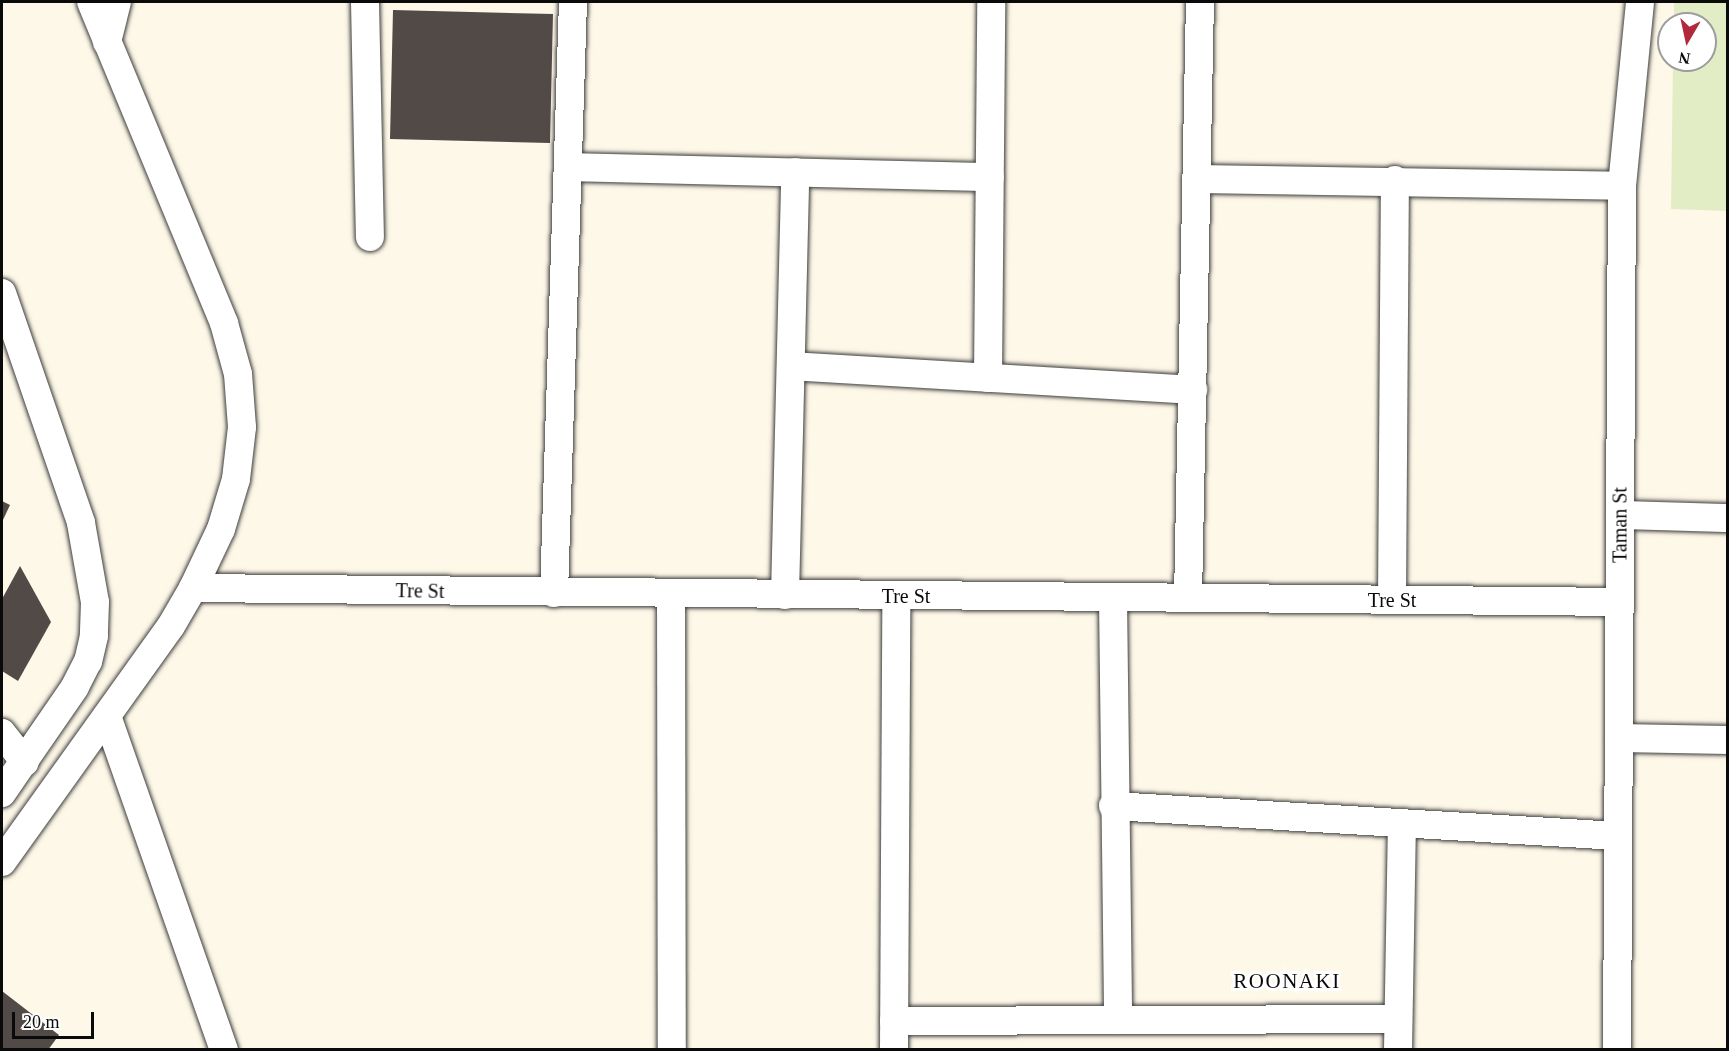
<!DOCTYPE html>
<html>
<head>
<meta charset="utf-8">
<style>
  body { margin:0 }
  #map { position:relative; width:1729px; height:1051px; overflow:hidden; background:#fef8e8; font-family:"Times New Roman",serif }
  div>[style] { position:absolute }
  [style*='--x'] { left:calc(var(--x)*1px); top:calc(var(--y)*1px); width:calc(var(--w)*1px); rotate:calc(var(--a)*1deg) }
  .pitch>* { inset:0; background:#e3edc5 }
  .building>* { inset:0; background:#524a47 }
  .roads { filter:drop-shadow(0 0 2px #3d3d3d) drop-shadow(0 0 2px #3d3d3d) }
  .minor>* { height:28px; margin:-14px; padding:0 14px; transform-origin:14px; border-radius:14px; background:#fff }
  span { translate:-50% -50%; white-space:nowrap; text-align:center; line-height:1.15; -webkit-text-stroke:6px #fff; paint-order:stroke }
  .street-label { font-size:20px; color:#0a0a0a }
  .neighbourhood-label { font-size:21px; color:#0a0a0a; letter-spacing:1.5px }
  .frame { position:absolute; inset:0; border:3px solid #0a0a0a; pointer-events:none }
  .north { position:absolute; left:1657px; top:12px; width:60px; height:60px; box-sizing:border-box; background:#fff; border:2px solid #9d9d9d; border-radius:50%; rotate:189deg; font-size:16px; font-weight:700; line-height:24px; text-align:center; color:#0a0a0a }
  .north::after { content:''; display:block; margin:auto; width:21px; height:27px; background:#b2293d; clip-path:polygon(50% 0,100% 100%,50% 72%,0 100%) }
  .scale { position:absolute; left:12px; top:1012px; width:82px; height:27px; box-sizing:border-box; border:3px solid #0a0a0a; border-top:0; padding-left:8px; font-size:18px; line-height:21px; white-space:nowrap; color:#0a0a0a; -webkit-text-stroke:4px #fff; paint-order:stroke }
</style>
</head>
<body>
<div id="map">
  <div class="pitch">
    <div style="clip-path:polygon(1674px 2px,1727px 2px,1727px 211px,1671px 209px,1673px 60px,1705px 60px,1705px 24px,1674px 24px)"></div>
  </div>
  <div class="building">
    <div style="clip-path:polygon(393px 10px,553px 14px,550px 143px,390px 139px)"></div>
    <div style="clip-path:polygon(2px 501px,10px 505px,2px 522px)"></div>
    <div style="clip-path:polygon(20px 566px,51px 622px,18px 681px,2px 671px,2px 599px)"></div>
    <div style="clip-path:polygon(2px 991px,59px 1035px,48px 1050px,2px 1050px)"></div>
  </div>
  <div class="roads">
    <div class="minor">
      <div style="--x:365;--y:2;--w:235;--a:88.8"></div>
      <div style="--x:107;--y:42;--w:41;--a:-76"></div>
      <div style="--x:570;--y:167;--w:420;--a:1.4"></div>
      <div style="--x:1197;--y:179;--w:425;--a:0.9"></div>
      <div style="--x:2;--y:293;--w:243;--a:71"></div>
      <div style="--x:81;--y:523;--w:80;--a:80"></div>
      <div style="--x:95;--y:602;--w:34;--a:92"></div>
      <div style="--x:94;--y:636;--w:26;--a:103"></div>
      <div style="--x:88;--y:661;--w:29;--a:117"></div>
      <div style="--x:75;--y:687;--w:129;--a:124.6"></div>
      <div style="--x:791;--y:366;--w:403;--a:3.4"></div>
      <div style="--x:988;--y:378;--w:376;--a:-89.5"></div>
      <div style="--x:1620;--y:515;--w:108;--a:1.6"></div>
      <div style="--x:193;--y:588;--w:1426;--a:0.56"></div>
      <div style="--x:554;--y:593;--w:591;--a:-88.16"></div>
      <div style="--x:671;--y:594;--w:456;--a:89.9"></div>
      <div style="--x:785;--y:595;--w:423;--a:-88.6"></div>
      <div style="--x:1113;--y:598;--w:422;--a:89.3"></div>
      <div style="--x:1188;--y:598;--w:596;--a:-88.85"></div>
      <div style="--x:1392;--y:600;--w:420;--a:-89.6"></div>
      <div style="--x:107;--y:716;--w:354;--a:70.7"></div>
      <div style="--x:2;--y:733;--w:37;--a:52"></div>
      <div style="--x:1619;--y:738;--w:109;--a:1.1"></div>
      <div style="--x:1113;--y:806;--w:506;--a:3.4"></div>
      <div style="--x:2;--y:862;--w:290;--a:-54.4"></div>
      <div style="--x:171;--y:626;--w:44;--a:-59.9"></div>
      <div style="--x:193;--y:588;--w:65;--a:-64.6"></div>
      <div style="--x:221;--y:529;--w:52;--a:-73.3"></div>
      <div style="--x:236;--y:479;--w:52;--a:-83.4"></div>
      <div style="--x:242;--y:427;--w:53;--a:-94.3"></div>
      <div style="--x:238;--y:374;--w:53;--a:-105.4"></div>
      <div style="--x:224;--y:323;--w:347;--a:-112.5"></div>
      <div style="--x:894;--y:1021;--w:504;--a:-0.23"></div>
      <div style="--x:894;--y:1050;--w:454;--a:-89.7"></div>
      <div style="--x:1398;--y:1050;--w:227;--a:-89"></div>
      <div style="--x:1617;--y:1050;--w:864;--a:-89.67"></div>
      <div style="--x:1622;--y:186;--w:185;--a:-84.4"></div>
    </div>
  </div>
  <div class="street-label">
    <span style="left:1620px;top:525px;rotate:-90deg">Taman St</span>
    <span style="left:420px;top:591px;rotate:1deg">Tre St</span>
    <span style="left:906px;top:596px">Tre St</span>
    <span style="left:1392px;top:600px">Tre St</span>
  </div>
  <div class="neighbourhood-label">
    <span style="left:1287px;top:981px">ROONAKI</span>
  </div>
  <div class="frame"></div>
  <div class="north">N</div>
  <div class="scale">20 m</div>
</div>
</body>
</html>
